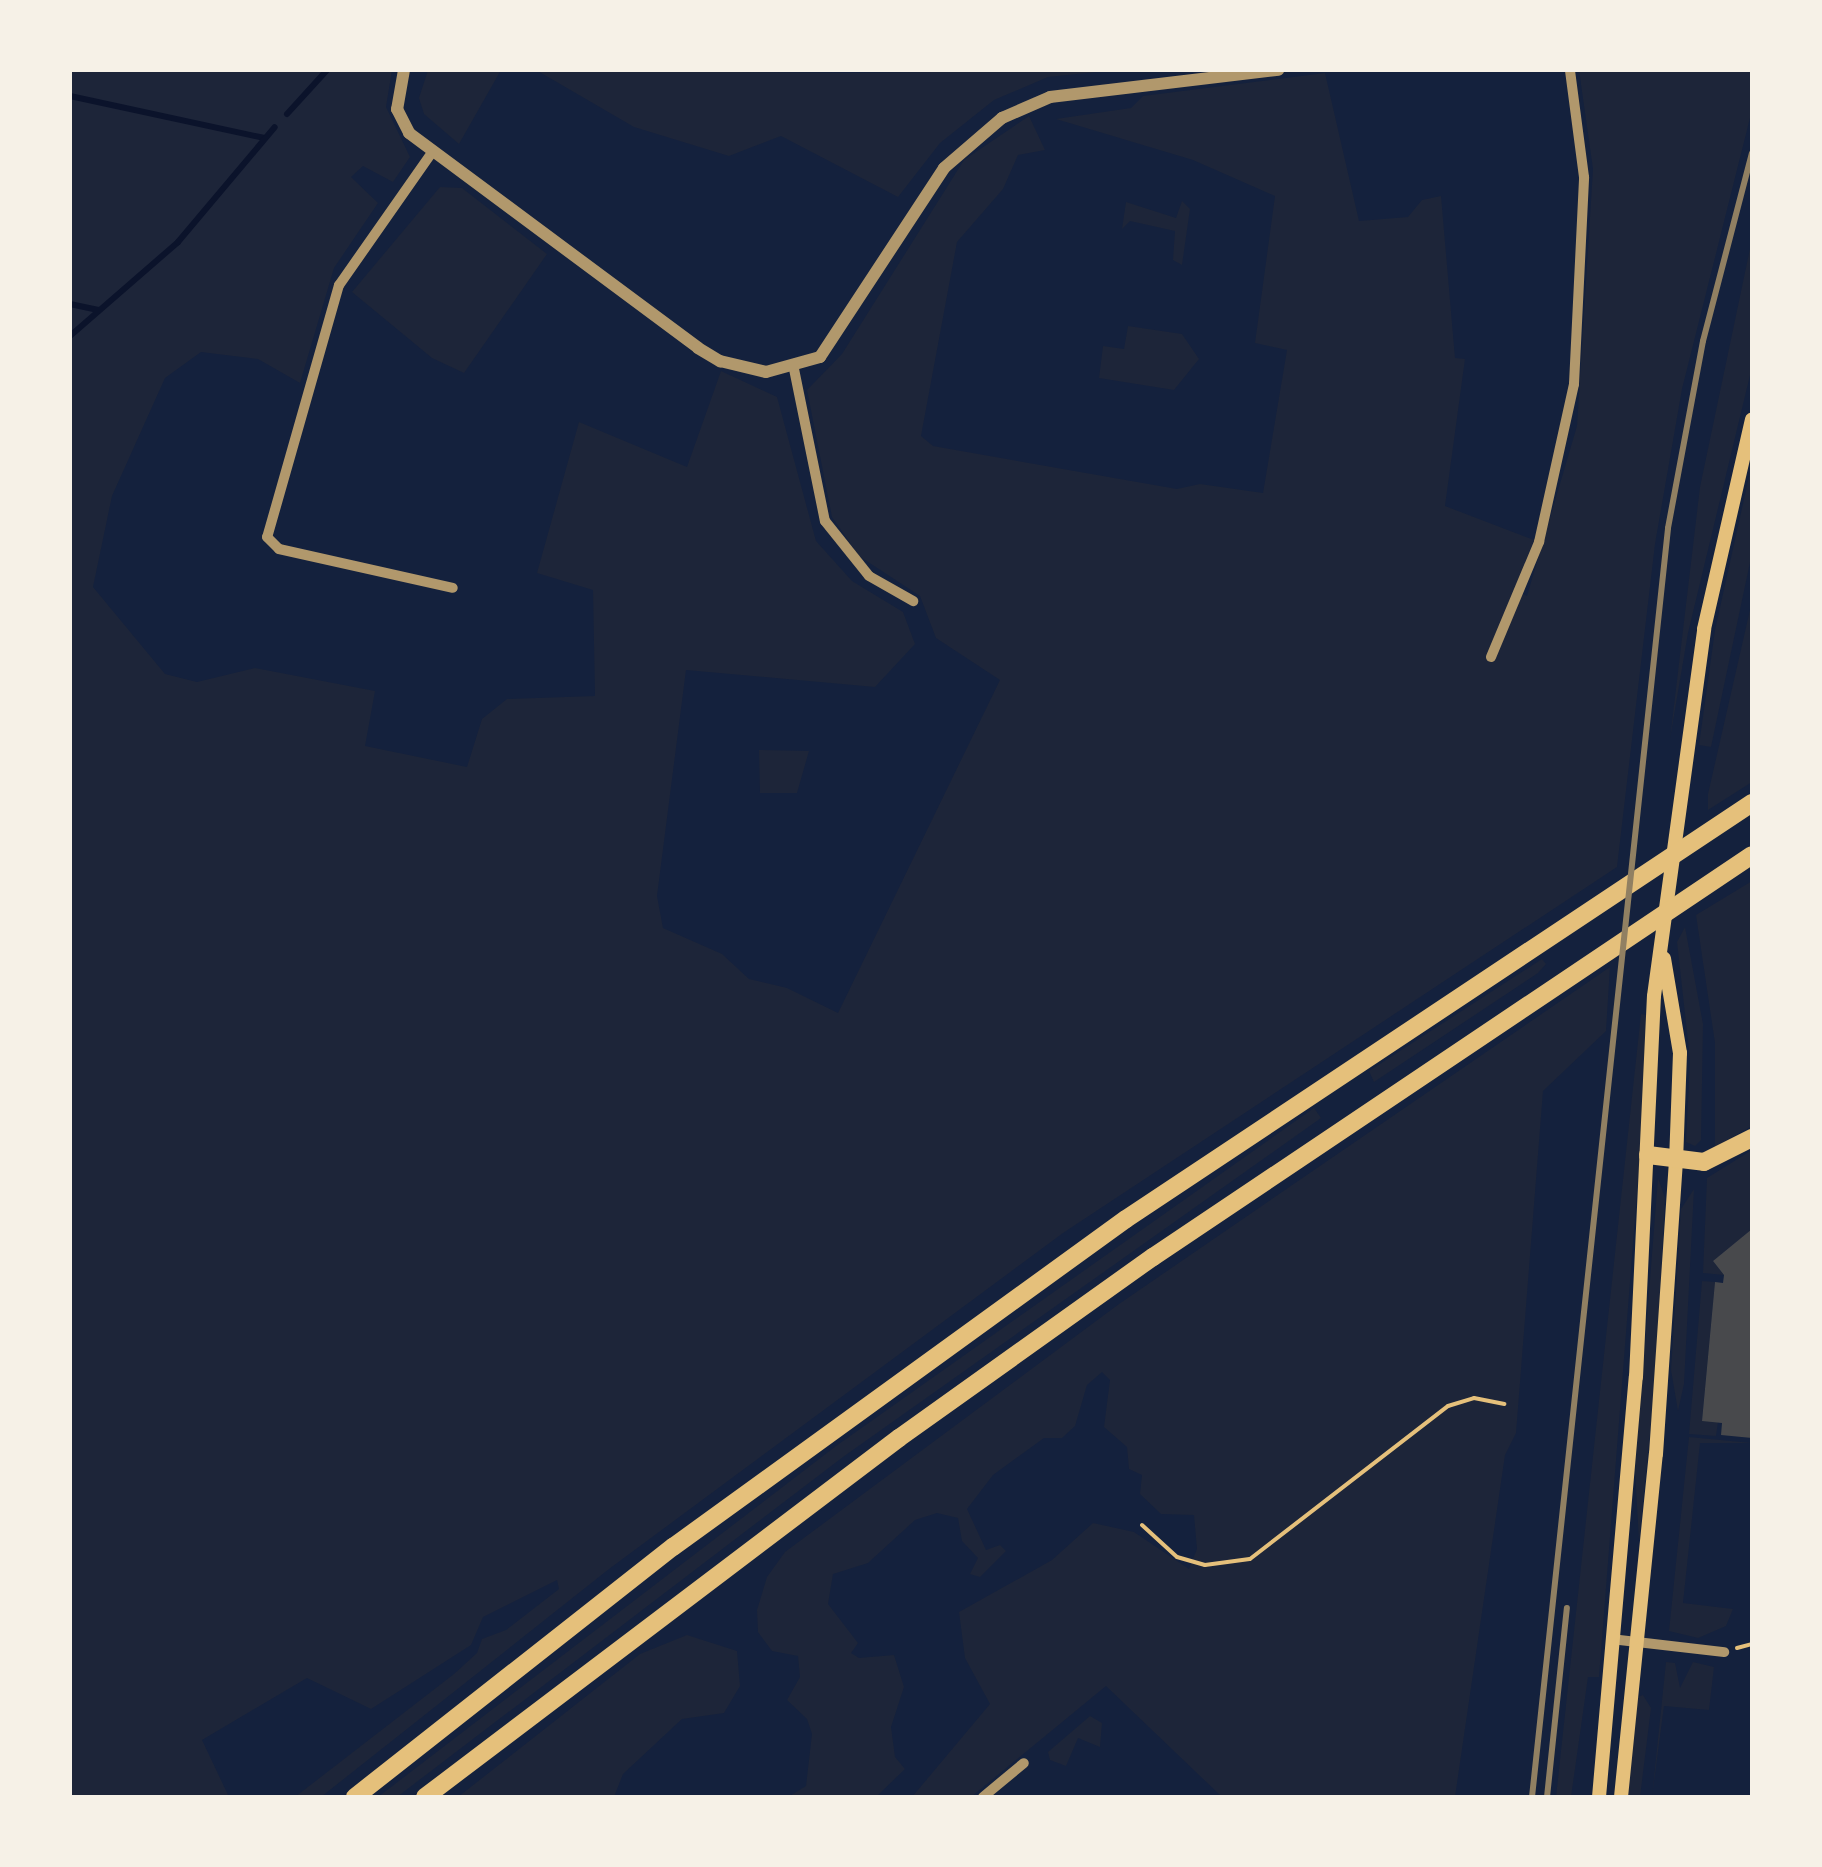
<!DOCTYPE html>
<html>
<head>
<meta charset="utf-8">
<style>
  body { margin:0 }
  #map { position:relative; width:1822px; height:1867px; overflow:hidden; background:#14213d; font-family:"PT Serif",serif }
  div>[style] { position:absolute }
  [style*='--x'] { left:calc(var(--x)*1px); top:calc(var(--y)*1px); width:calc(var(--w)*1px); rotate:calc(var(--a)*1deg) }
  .green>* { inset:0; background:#1d2539 }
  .stream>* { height:6px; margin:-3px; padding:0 3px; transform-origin:3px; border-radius:3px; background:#0b132b }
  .building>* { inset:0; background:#48494c }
  .path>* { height:4px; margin:-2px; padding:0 2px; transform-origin:2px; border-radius:2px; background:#e5c07b }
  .minor>* { height:10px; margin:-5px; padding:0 5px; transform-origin:5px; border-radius:5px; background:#b1986c }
  .tertiary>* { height:12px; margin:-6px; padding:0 6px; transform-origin:6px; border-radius:6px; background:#b1986c }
  .secondary>* { height:14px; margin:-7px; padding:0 7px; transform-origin:7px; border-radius:7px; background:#e5c07b }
  .motorway>* { height:18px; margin:-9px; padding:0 9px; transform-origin:9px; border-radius:9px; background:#e5c07b }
  .rail>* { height:6px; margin:-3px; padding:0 3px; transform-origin:3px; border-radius:3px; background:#918062 }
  span { translate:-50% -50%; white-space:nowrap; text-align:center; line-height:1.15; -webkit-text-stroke:10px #f6f1e7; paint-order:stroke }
  .frame { position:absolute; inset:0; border:72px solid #f6f1e7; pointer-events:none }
</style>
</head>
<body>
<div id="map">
  <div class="green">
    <div style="clip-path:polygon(70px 70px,392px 70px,386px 107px,410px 157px,393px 182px,363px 166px,351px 177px,378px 203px,334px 268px,300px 383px,258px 359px,201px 352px,165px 378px,112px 496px,93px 587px,165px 674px,197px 682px,255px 668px,375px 691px,365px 746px,467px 767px,482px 719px,507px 699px,595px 696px,593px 590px,537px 573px,579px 422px,687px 467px,721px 371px,777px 397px,816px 541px,852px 581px,903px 612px,915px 644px,875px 687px,686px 670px,657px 896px,663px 928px,722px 954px,749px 979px,787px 988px,838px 1013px,1000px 680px,936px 638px,920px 596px,859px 556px,832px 517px,807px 390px,842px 354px,964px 160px,1029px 116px,1045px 150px,1018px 155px,1003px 189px,957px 242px,921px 436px,933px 446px,1177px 489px,1200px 484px,1263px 493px,1287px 350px,1255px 343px,1275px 196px,1193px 160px,1056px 119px,1131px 108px,1143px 96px,1325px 73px,1359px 221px,1408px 217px,1422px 200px,1441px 196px,1455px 358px,1465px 359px,1445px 506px,1534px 540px,1514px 590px,1527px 596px,1577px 426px,1593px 169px,1579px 70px,1752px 70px,1752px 110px,1682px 389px,1655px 544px,1617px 867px,1063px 1233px,609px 1569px,321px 1797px,295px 1797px,454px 1674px,477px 1653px,482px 1639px,506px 1630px,559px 1589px,557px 1580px,483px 1617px,471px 1645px,371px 1709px,307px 1678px,202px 1740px,229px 1797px,70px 1797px)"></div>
    <div style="clip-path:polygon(428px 70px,501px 70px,459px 144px,424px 114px,419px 98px)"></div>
    <div style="clip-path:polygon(536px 70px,849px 73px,1116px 70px,1048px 77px,994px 100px,940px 143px,898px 197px,781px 136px,729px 156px,634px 127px)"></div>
    <div style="clip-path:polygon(440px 187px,462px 188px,547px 254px,464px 373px,432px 358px,352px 292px)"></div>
    <div style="clip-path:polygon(1182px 201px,1190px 209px,1182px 265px,1173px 260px,1175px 231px,1130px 221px,1122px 229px,1126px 202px,1176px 218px)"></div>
    <div style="clip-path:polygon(1752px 239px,1752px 367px,1688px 633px,1670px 739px,1700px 487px)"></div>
    <div style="clip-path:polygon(1128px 326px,1182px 334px,1199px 359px,1174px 390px,1099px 378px,1103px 346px,1124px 349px)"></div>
    <div style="clip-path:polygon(1752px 463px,1752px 553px,1711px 747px,1699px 745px,1715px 630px)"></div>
    <div style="clip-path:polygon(1752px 601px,1752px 782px,1708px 810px,1708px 794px)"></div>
    <div style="clip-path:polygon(759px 750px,809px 751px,797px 793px,760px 793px)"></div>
    <div style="clip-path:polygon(1752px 881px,1752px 1126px,1715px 1147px,1715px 1043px,1696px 915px)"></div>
    <div style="clip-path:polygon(1685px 927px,1703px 1024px,1701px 1140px,1695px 1146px,1686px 1142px,1690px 1059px,1677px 942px)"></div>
    <div style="clip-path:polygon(1542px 959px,1546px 964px,1538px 973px,1374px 1082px,1369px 1071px)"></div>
    <div style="clip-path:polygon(1610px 967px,1606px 1031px,1543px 1091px,1516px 1433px,1505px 1455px,1455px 1797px,1222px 1797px,1106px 1686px,971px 1797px,912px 1797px,990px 1704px,965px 1658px,959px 1612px,1052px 1560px,1093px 1523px,1134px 1532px,1189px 1569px,1197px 1549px,1194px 1515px,1161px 1514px,1140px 1494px,1142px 1475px,1129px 1469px,1127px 1447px,1104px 1427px,1110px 1380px,1102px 1372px,1087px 1385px,1075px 1426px,1062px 1438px,1044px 1438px,993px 1475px,967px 1509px,986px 1550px,1000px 1545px,1006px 1551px,980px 1577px,970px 1574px,978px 1558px,962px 1541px,958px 1518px,937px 1513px,915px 1520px,868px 1563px,833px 1574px,828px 1604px,858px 1643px,851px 1653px,859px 1658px,894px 1655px,904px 1687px,891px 1727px,895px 1757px,905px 1769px,876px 1797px,788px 1797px,806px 1786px,812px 1734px,807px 1719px,787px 1700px,800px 1677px,798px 1656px,772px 1651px,758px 1632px,757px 1610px,767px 1577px,785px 1552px,1119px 1304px)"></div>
    <div style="clip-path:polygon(1641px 1014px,1647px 1015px,1642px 1129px,1599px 1677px,1588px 1677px,1571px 1797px,1556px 1797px)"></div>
    <div style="clip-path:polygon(1314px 1108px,1321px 1118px,843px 1457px,397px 1797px,378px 1797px,836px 1446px)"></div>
    <div style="clip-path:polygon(1752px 1150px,1752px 1229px,1713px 1261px,1724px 1275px,1703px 1273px,1707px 1178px)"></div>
    <div style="clip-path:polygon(1658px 1178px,1665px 1198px,1656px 1376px,1639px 1541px,1635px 1471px)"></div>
    <div style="clip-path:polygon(1694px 1189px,1684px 1384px,1678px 1411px,1671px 1370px,1681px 1209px)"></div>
    <div style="clip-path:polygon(1702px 1281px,1715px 1282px,1702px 1420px,1718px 1422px,1716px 1436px,1689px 1434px)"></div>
    <div style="clip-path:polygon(1689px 1437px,1752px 1443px,1700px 1443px,1683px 1603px,1733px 1609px,1726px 1626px,1698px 1638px,1669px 1631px)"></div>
    <div style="clip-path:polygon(687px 1635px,737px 1651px,740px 1686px,724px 1713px,682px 1719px,623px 1774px,614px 1797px,458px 1797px,640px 1654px)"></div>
    <div style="clip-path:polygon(1666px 1662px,1675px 1663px,1680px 1688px,1693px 1662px,1714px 1667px,1709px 1710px,1664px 1706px,1652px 1797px)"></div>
    <div style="clip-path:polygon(1643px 1695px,1651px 1708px,1640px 1797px,1625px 1797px,1638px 1697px)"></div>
    <div style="clip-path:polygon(1090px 1716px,1102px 1723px,1100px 1747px,1078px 1738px,1066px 1766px,1050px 1760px,1048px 1752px)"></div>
  </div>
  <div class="stream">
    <div style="--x:70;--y:96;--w:199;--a:12.2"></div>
    <div style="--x:287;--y:114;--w:59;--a:-47.7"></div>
    <div style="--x:70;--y:304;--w:29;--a:12"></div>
    <div style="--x:70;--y:336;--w:143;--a:-41"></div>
    <div style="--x:178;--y:242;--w:150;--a:-49.9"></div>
  </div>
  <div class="building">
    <div style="clip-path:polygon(1752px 1229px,1752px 1438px,1721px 1435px,1722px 1423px,1702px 1421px,1715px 1282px,1723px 1283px,1724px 1275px,1713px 1261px)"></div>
  </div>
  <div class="path">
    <div style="--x:1142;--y:1525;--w:47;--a:42.4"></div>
    <div style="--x:1177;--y:1557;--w:29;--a:16"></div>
    <div style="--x:1205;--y:1565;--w:45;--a:-7.6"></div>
    <div style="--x:1250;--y:1559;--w:250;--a:-37.7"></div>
    <div style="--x:1448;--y:1406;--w:27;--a:-17"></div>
    <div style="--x:1474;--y:1398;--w:31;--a:11"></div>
    <div style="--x:1737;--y:1648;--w:16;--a:-15"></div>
  </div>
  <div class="minor">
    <div style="--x:433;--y:151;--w:164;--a:125"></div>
    <div style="--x:339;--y:285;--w:262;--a:105.9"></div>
    <div style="--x:267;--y:537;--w:17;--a:45"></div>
    <div style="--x:279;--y:549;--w:178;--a:12.6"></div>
    <div style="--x:794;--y:369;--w:155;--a:78.5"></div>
    <div style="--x:825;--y:521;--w:70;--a:51.3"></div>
    <div style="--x:869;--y:576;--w:51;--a:29.6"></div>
    <div style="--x:1491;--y:657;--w:125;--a:-67.3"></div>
    <div style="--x:1539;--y:542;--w:162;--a:-77.5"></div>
    <div style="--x:1574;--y:384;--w:207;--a:-87.2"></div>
    <div style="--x:1584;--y:177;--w:108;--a:-97.5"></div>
    <div style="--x:1611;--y:1639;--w:114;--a:6.6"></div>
    <div style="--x:983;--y:1797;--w:53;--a:-39.7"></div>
  </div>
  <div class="tertiary">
    <div style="--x:404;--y:70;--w:40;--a:100"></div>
    <div style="--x:397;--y:109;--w:27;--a:63"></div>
    <div style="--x:409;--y:133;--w:360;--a:36.6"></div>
    <div style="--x:698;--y:348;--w:26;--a:31"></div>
    <div style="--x:720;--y:361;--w:47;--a:13.4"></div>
    <div style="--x:766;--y:372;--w:56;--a:-15.5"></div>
    <div style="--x:820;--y:357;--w:226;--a:-56.7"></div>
    <div style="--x:944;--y:168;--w:77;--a:-40.8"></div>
    <div style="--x:1002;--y:118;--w:52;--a:-23.6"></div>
    <div style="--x:1050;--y:97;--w:230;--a:-6.8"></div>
  </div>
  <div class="secondary">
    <div style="--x:1599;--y:1797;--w:422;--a:-85"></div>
    <div style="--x:1636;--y:1377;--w:381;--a:-87.3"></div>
    <div style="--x:1654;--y:996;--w:370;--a:-82.2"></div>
    <div style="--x:1704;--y:629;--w:215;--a:-77.1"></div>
    <div style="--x:1621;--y:1797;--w:345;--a:-84.2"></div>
    <div style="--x:1656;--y:1454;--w:293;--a:-86.1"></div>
    <div style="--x:1676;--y:1162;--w:109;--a:-87.9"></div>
    <div style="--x:1680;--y:1053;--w:96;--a:-99.6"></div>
  </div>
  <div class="motorway">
    <div style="--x:1648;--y:1155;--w:56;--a:7.1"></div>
    <div style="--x:1704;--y:1162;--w:54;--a:-26.6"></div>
    <div style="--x:355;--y:1797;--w:405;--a:-38.2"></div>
    <div style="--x:673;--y:1547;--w:559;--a:-35.91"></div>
    <div style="--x:1126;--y:1219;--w:752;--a:-33.61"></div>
    <div style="--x:425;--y:1797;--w:595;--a:-37.14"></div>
    <div style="--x:899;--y:1438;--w:312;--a:-35.5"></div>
    <div style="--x:1153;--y:1257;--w:721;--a:-33.87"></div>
  </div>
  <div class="rail">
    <div style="--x:1532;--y:1797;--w:1276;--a:-83.88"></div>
    <div style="--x:1668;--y:528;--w:190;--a:-79.4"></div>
    <div style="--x:1703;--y:341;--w:194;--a:-75.4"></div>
    <div style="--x:1547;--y:1797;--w:190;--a:-84"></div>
  </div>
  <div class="frame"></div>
</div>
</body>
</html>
